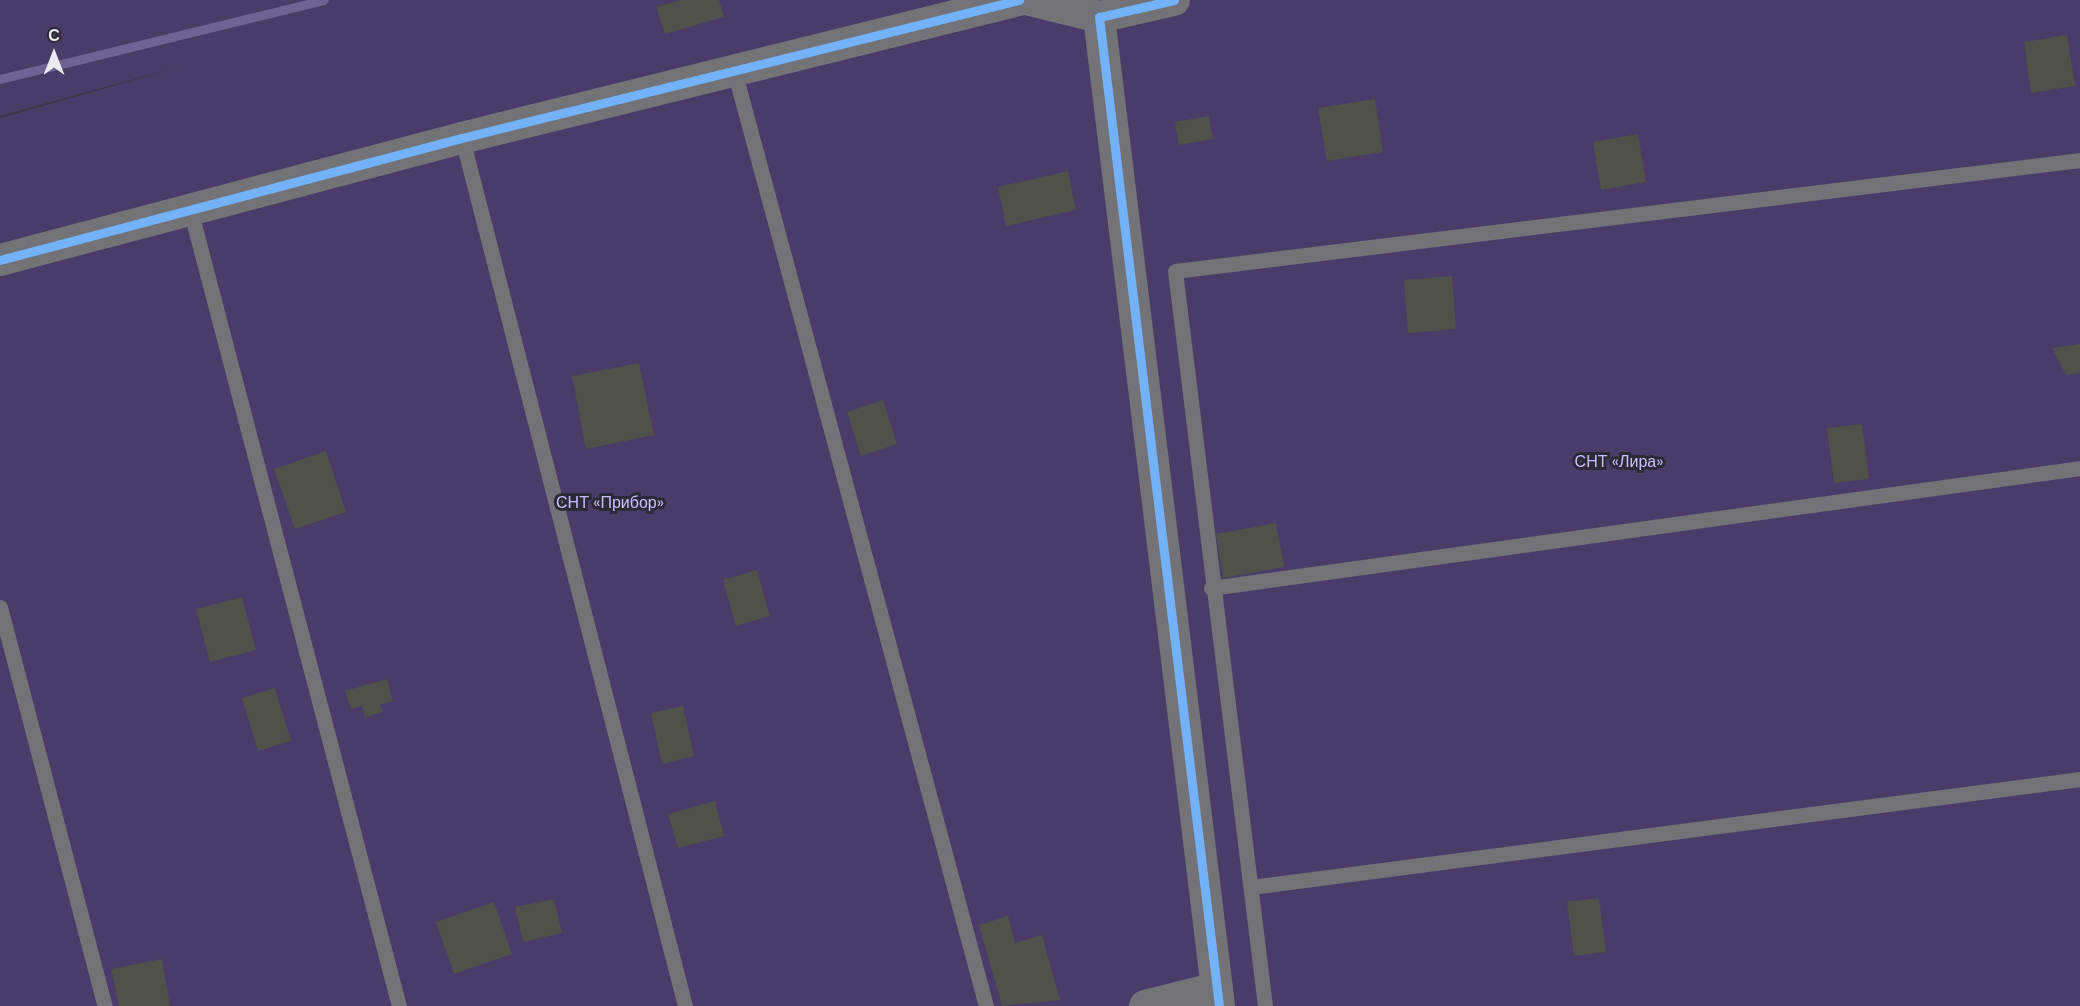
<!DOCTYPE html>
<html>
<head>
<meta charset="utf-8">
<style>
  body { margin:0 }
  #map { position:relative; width:2080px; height:1006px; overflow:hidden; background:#39383e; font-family:"DM Sans",sans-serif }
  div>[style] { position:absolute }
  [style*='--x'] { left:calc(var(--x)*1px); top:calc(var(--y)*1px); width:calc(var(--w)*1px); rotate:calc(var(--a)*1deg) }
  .green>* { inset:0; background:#473d68 }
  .stream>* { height:9px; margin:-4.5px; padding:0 4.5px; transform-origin:4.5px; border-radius:4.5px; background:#6e6494 }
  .building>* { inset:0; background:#4f514a }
  .service>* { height:15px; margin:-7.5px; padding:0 7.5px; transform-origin:7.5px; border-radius:7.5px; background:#737277 }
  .minor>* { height:32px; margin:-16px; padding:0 16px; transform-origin:16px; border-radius:16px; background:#737277 }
  .cycleway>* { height:9px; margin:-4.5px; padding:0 4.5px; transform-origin:4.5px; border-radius:4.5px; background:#73b2f8 }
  span { translate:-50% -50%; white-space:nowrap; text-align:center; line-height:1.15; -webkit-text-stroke:6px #2d2a38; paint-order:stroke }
  .park-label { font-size:16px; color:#cabefd }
  .north { position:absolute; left:24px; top:24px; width:60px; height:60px; -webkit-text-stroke:4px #2d2a38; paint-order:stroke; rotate:0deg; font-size:16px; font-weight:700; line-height:24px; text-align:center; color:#ebeaf3 }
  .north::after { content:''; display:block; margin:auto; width:21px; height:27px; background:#ebeaf3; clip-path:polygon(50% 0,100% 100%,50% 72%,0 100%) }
</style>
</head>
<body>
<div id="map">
  <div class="green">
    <div style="clip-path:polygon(0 0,2080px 0,2080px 1006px,0 1006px,0 118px,183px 66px,0 116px)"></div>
  </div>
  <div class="stream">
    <div style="--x:0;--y:79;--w:333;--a:-13.7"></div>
  </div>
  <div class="building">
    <div style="clip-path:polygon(681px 0,719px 0,724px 17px,665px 34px,656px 7px)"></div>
    <div style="clip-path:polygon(2067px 35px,2075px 86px,2031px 93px,2024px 42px)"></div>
    <div style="clip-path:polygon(1375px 99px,1383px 152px,1327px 161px,1318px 108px)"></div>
    <div style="clip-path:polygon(1209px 116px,1213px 139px,1179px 145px,1175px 122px)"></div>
    <div style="clip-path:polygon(1638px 134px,1646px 182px,1601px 190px,1593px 142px)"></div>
    <div style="clip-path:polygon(1068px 171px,1076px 210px,1006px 226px,998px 187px)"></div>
    <div style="clip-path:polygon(1452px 276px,1456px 329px,1408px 333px,1404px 280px)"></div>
    <div style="clip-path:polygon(2080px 344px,2080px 373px,2066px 375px,2052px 348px)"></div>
    <div style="clip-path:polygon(639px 363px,654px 435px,586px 449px,572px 376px)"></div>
    <div style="clip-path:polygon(883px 400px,897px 444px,861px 456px,847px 412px)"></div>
    <div style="clip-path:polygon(1862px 424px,1869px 479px,1834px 483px,1827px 428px)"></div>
    <div style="clip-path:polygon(326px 451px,346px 512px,295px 529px,274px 469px)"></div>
    <div style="clip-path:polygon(1276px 523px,1284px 567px,1223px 578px,1216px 534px)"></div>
    <div style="clip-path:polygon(757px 570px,770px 616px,736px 626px,723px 580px)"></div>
    <div style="clip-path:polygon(242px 597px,256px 650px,210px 662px,196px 609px)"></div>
    <div style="clip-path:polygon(387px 679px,393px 701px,380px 705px,383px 712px,365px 717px,362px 706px,351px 709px,345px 691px)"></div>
    <div style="clip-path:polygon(275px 688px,291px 741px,258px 751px,242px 698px)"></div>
    <div style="clip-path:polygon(683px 706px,694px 756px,662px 764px,651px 713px)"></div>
    <div style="clip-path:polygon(715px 801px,724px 836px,678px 848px,668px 814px)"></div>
    <div style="clip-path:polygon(1599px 898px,1606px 952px,1574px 956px,1567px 902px)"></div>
    <div style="clip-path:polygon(554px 899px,562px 933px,523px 942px,515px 907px)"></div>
    <div style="clip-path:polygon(494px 902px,512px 954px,454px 974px,436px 922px)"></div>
    <div style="clip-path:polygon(1008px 916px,1015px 943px,1042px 935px,1060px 1000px,1002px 1006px,979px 925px)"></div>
    <div style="clip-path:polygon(162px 959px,170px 1006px,119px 1006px,111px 969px)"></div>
  </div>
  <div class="service">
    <div style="--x:734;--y:70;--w:969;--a:74.93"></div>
    <div style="--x:462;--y:138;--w:896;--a:75.59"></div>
    <div style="--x:190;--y:209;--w:824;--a:75.31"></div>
    <div style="--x:1211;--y:588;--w:877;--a:-7.86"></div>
    <div style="--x:0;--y:607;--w:413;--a:75.3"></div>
    <div style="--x:1251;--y:887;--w:836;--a:-7.42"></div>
    <div style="--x:1265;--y:1006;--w:740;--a:-96.98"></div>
    <div style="--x:1175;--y:271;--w:912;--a:-6.99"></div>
  </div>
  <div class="minor">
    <div style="--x:1030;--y:0;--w:71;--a:13.8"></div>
    <div style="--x:1174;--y:0;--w:77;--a:167.2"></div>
    <div style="--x:1099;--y:17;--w:996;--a:83.08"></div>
    <div style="--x:0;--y:260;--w:478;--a:-14.8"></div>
    <div style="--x:462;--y:138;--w:574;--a:-13.92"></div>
    <div style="--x:1145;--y:1006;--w:74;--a:-14"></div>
  </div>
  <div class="cycleway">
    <div style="--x:1174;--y:0;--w:77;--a:167.2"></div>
    <div style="--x:1099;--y:17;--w:996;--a:83.08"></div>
    <div style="--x:0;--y:260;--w:478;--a:-14.8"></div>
    <div style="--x:462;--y:138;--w:574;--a:-13.92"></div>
  </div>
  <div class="park-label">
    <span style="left:1619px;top:462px">СНТ «Лира»</span>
    <span style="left:610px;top:503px">СНТ «Прибор»</span>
  </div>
  <div class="north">С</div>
</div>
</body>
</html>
